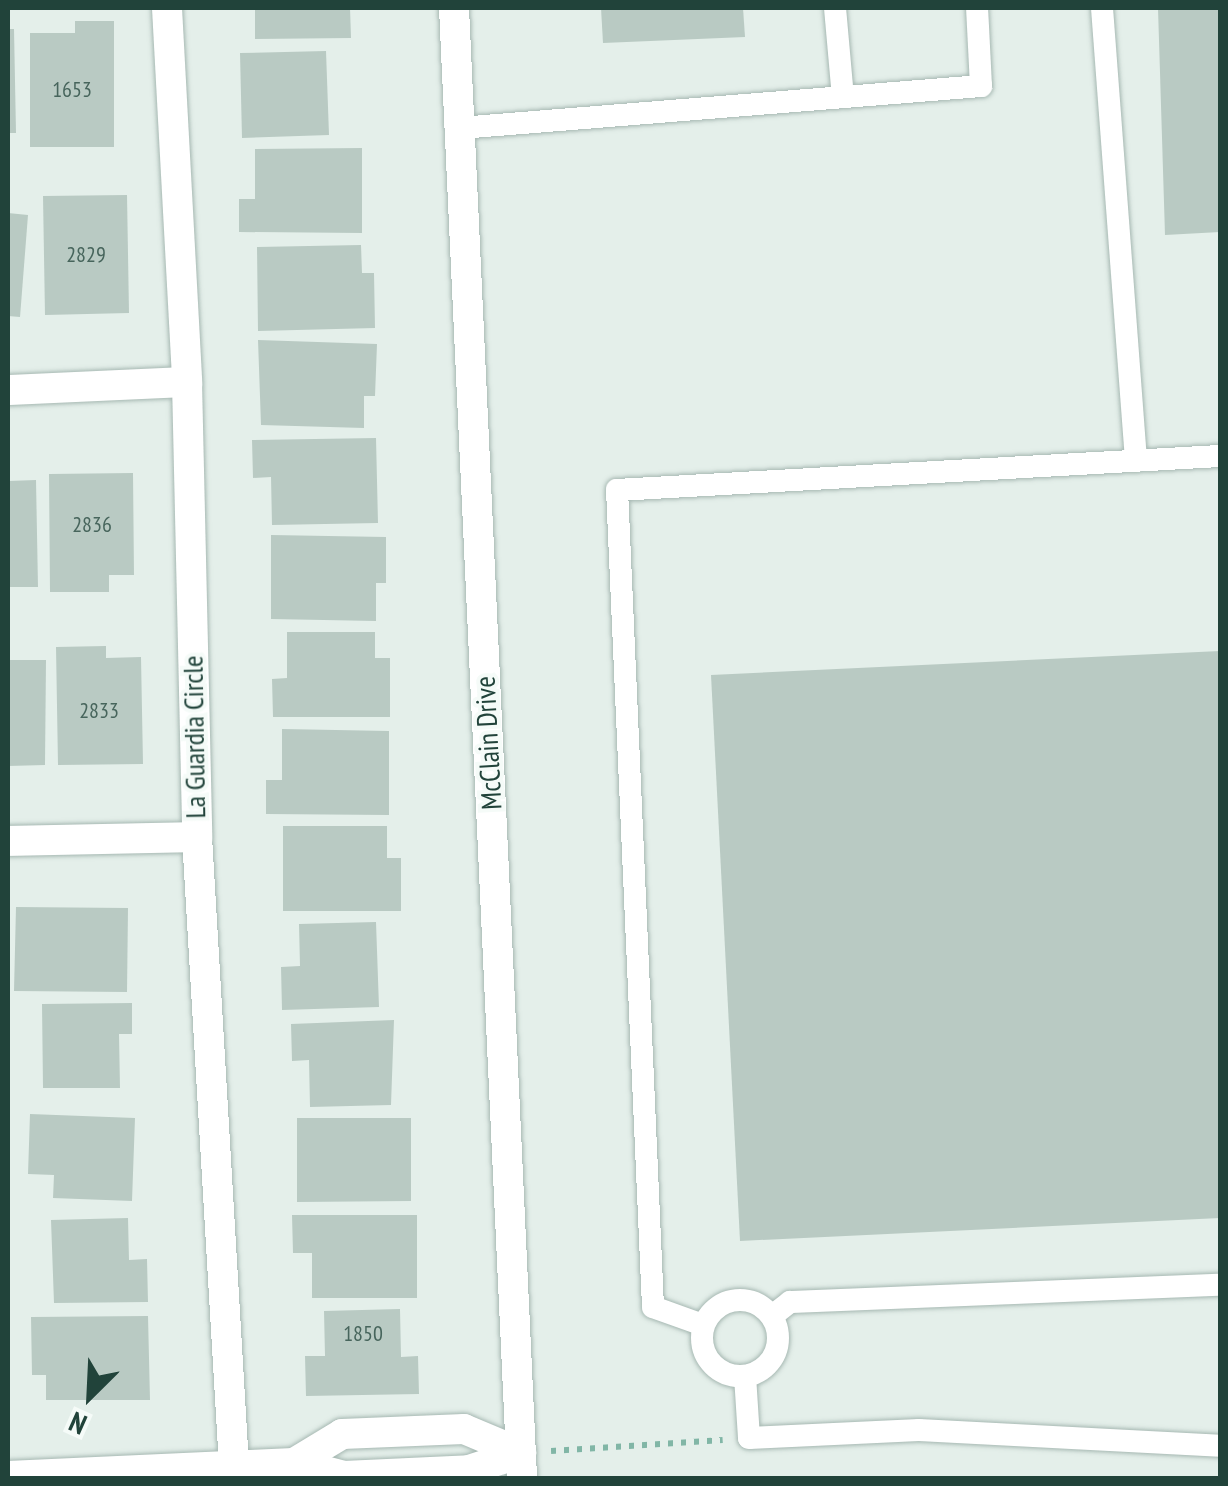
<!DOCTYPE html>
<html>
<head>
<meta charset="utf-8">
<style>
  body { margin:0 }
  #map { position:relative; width:1228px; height:1486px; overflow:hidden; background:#e4efea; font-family:"PT Sans Narrow",sans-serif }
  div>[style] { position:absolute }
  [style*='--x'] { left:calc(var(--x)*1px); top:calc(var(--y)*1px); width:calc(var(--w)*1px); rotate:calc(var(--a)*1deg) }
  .building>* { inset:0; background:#b9cac3 }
  .path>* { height:6px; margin-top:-3px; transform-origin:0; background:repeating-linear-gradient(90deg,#81b6a6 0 5px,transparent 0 13px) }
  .roads { filter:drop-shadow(0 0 2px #a6b8b2) drop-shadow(0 0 2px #a6b8b2) }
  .service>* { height:22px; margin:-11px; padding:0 11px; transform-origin:11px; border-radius:11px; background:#fff }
  .service>.ring { margin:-11px; padding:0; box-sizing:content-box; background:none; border:22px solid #fff; border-radius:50% }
  .minor>* { height:30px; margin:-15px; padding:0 15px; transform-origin:15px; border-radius:15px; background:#fff }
  .tertiary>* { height:30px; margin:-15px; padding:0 15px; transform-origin:15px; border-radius:15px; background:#fff }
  span { translate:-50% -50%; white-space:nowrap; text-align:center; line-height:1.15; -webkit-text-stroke:8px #f5fbf8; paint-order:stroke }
  .number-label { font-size:22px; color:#47655c }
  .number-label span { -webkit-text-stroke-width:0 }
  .street-label { font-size:28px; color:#21433a }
  .frame { position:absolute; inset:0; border:10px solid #21433a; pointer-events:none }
  .north { position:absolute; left:40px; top:1346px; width:100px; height:100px; -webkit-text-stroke:8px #f5fbf8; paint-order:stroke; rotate:204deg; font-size:28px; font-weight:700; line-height:40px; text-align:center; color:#21433a }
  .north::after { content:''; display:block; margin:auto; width:35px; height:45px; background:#21433a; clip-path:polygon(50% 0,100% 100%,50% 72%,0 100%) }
</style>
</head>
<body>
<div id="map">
  <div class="building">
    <div style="clip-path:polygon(255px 8px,350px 8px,351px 38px,255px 39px)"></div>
    <div style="clip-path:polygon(601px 8px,743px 8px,745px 37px,603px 43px)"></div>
    <div style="clip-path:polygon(1158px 8px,1220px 8px,1220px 232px,1165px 235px)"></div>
    <div style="clip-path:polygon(75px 21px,114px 21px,114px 147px,30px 147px,30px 33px,75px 33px)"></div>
    <div style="clip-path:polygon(8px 29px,14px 29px,16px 133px,8px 133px)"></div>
    <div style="clip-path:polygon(326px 51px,329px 135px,242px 138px,240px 53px)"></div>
    <div style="clip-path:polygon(362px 148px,362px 233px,239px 232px,239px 199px,255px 199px,255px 149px)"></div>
    <div style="clip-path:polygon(127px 195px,129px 313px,45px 315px,43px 196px)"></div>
    <div style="clip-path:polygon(8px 213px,28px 215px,20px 317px,8px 316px)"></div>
    <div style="clip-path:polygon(361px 245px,362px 273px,374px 273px,375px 328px,258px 331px,257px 247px)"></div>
    <div style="clip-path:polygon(258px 340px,377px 344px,375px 396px,364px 396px,364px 428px,261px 425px)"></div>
    <div style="clip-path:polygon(376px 438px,378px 523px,272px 525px,271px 477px,253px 478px,252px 440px)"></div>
    <div style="clip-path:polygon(133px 473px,134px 575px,109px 575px,109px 592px,50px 592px,49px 474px)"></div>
    <div style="clip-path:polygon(36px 480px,38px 587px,8px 587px,8px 481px)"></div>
    <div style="clip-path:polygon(271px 535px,386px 537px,386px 583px,376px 583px,376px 621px,271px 619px)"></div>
    <div style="clip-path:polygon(287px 632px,375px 632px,375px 658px,390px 658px,390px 717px,273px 717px,272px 679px,287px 678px)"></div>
    <div style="clip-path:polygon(106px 646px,106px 658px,141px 657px,143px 764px,58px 765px,56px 647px)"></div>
    <div style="clip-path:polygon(1220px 651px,1220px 1218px,740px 1241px,711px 675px)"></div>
    <div style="clip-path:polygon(8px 660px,46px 660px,45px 765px,8px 766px)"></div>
    <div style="clip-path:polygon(282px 729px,389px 731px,389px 815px,266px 814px,266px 780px,282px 780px)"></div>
    <div style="clip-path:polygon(283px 826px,387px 826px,387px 858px,401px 858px,401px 911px,283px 911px)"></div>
    <div style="clip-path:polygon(16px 907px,128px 908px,127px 992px,14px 991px)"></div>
    <div style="clip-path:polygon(376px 922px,379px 1007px,282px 1010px,281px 967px,300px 966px,299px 924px)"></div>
    <div style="clip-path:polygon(132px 1003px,132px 1034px,119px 1034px,120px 1088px,43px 1088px,42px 1004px)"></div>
    <div style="clip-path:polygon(394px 1020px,391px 1105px,310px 1107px,309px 1060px,292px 1061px,291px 1024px)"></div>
    <div style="clip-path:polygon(30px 1114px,135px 1118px,132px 1201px,53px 1198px,54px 1175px,28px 1174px)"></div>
    <div style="clip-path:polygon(297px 1118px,411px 1118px,411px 1201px,297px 1202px)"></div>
    <div style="clip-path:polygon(292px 1215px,417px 1215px,417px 1298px,312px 1298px,312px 1253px,293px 1253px)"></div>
    <div style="clip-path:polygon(128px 1218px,129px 1260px,147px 1259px,148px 1302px,54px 1303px,51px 1220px)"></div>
    <div style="clip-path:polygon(400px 1309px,401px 1357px,418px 1356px,419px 1394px,306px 1396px,305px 1356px,325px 1356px,324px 1311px)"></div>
    <div style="clip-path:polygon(148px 1316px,150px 1400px,46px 1400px,46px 1375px,32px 1375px,31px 1317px)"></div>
  </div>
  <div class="path">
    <div style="--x:551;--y:1451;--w:172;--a:-3.7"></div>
  </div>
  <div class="roads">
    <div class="service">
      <div style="--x:835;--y:8;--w:89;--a:84.9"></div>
      <div style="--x:1102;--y:8;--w:454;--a:85.7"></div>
      <div style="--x:460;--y:128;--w:523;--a:-4.61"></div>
      <div style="--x:981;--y:86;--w:78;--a:-92.9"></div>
      <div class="ring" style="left:702px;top:1300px;width:54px;height:54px"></div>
      <div style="--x:772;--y:1316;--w:23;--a:-38"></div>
      <div style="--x:790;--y:1302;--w:430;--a:-2.3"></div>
      <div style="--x:703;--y:1325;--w:53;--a:-160.2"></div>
      <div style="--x:653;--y:1307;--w:818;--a:-92.52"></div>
      <div style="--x:617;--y:490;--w:604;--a:-3.23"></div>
      <div style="--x:745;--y:1376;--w:62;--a:86.3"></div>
      <div style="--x:749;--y:1438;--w:170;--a:-2.7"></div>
      <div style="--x:919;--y:1430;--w:301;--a:3"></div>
    </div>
    <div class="minor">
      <div style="--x:167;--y:8;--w:375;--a:86.9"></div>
      <div style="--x:187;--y:382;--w:455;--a:88.7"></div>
      <div style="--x:197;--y:837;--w:630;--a:86.63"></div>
      <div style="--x:8;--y:390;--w:179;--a:-2.6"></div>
      <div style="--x:8;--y:841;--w:189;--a:-1.2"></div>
      <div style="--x:294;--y:1463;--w:56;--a:-31.1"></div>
      <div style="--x:342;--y:1434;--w:122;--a:-2.3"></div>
      <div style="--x:464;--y:1429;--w:62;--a:22.8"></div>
      <div style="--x:8;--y:1476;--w:286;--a:-2.6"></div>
      <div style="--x:294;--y:1463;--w:52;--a:14.6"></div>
      <div style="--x:344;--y:1476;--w:125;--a:-2.7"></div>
      <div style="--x:469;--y:1470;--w:55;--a:-18.1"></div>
    </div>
    <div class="tertiary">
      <div style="--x:454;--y:8;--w:1472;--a:87.35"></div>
    </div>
  </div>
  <div class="number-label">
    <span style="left:72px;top:90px">1653</span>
    <span style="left:86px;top:255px">2829</span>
    <span style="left:92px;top:525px">2836</span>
    <span style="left:99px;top:711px">2833</span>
    <span style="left:363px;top:1334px">1850</span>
  </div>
  <div class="street-label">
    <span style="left:194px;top:737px;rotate:-91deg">La Guardia Circle</span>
    <span style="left:488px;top:743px;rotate:-93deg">McClain Drive</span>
  </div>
  <div class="frame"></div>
  <div class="north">N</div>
</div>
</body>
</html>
